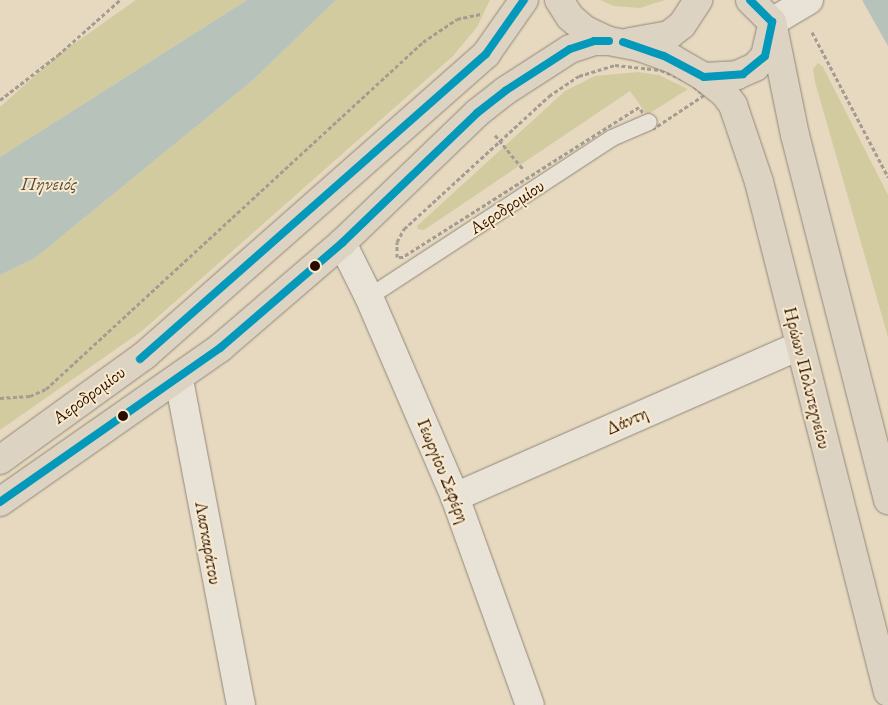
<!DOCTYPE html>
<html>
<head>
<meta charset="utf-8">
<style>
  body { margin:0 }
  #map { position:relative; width:888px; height:705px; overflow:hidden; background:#e6d9c0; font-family:"EB Garamond",serif }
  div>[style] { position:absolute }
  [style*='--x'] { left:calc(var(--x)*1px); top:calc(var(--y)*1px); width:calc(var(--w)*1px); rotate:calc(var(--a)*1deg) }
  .green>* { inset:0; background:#d3cba0 }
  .water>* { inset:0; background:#b7c3ba }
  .path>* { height:3px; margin-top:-1.5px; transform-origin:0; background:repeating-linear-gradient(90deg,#a49c91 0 4px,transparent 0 6.5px) }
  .roads { filter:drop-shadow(0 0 1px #928778) drop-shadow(0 0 1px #928778) }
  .service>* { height:16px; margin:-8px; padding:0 8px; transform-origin:8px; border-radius:8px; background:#e9e3d7 }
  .minor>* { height:28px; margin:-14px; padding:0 14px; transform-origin:14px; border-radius:14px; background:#e9e3d7 }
  .tertiary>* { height:28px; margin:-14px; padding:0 14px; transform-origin:14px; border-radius:14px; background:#e9e3d7 }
  .secondary>* { height:28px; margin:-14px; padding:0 14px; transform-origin:14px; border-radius:14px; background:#e9e3d7 }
  .primary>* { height:28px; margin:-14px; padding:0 14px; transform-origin:14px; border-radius:14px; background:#ddd3c2 }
  .bus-1>* { height:8px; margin:-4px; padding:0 4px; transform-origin:4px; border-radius:4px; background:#0499ba }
  .dots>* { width:14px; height:14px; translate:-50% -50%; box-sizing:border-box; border:2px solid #f9eacc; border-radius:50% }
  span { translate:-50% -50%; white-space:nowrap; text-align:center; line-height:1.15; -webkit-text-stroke:4px #f9eacc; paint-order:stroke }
  .street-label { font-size:18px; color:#2a0d01 }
  .water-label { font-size:19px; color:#544941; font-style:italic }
</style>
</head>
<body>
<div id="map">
  <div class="green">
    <div style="clip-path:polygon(136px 0,247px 0,0 157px,0 107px,58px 55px)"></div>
    <div style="clip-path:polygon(336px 0,490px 0,477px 27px,453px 56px,142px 331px,0 430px,0 275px,35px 258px,252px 81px)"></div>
    <div style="clip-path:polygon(600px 0,665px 0,640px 8px,614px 6px)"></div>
    <div style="clip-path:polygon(818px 63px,823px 67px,888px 195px,888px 337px,815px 82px,813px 69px)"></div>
    <div style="clip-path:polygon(638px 72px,659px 75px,688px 89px,647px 115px,630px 91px,424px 230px,418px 229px,417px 226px,565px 91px,595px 76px)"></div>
  </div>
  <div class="water">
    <div style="clip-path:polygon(247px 0,336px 0,252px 81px,35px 258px,0 275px,0 157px)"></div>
    <div style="clip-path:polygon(862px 0,888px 0,888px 46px)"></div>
  </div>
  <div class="path">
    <div style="--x:812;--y:32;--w:164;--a:62.3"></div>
    <div style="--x:615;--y:65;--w:46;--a:6.2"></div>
    <div style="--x:661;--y:70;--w:30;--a:23"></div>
    <div style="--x:689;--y:82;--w:20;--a:41"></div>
    <div style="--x:704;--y:95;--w:61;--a:146.3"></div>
    <div style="--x:653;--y:129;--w:26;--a:-122"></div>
    <div style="--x:639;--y:107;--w:280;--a:147.6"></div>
    <div style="--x:403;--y:257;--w:6;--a:180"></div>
    <div style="--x:397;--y:257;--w:15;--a:-90"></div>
    <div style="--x:397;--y:242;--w:15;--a:-62"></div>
    <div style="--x:404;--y:229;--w:197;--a:-42.5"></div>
    <div style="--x:549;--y:96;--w:36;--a:-34"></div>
    <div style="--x:579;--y:76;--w:38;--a:-17"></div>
    <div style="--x:0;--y:100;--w:73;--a:-37.8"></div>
    <div style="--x:58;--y:55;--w:83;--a:-41.6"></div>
    <div style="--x:495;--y:135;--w:44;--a:50.5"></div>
    <div style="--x:0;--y:398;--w:30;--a:-4"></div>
    <div style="--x:30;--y:396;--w:17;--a:-24"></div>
    <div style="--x:46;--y:389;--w:512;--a:-42.63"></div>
    <div style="--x:423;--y:42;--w:41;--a:-34.1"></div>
    <div style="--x:457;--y:19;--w:24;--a:-12"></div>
  </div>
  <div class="roads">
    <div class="service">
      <div style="--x:369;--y:297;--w:290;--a:-33.2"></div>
      <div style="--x:612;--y:138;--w:40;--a:-23.4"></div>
    </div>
    <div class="minor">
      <div style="--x:179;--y:380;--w:331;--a:79.2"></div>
      <div style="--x:455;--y:497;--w:376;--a:-23.7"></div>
    </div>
    <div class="tertiary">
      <div style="--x:342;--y:243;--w:60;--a:63.4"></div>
      <div style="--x:369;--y:297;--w:218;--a:66.7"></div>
      <div style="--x:455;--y:497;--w:221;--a:70.2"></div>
    </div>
    <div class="secondary">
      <div style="--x:772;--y:22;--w:43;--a:-30.7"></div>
    </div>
    <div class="primary">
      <div style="--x:559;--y:0;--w:20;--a:57"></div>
      <div style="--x:570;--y:17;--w:20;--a:41"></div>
      <div style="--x:585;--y:30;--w:26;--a:25"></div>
      <div style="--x:609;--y:41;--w:32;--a:11"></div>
      <div style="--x:640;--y:47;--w:35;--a:20"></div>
      <div style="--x:673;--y:59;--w:36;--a:30"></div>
      <div style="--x:704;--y:77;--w:27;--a:39"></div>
      <div style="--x:725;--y:94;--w:14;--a:54"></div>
      <div style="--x:733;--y:105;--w:81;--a:71.3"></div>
      <div style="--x:759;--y:182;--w:526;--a:75.81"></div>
      <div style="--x:750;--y:0;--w:31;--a:45"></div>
      <div style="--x:772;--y:22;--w:115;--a:78.5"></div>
      <div style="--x:795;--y:135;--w:377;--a:75.7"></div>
      <div style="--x:630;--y:42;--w:40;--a:-10"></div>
      <div style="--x:669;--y:35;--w:16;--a:-38"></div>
      <div style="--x:682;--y:25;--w:30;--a:-57"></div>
      <div style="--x:704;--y:77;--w:33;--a:-3"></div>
      <div style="--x:737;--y:75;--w:20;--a:-24"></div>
      <div style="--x:755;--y:67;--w:15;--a:-48"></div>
      <div style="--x:765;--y:56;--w:32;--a:-77"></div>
      <div style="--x:0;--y:460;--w:179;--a:-35.9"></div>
      <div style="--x:145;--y:355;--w:455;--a:-41.4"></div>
      <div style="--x:486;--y:54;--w:66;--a:-54.9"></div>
      <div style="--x:0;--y:502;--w:269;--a:-35"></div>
      <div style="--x:220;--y:348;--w:161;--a:-40.7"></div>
      <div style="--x:342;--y:243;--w:187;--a:-43.9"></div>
      <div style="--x:477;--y:113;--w:36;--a:-38"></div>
      <div style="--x:505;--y:91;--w:77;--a:-32.9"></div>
      <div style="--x:570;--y:49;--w:25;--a:-18"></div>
      <div style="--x:594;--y:41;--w:15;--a:0"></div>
    </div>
  </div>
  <div class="bus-1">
    <div style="--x:623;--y:42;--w:43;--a:18.9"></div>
    <div style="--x:664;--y:56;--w:45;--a:27.7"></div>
    <div style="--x:704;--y:77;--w:39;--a:-4"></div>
    <div style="--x:743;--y:74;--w:28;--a:-39"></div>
    <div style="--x:765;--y:56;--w:35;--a:-78"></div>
    <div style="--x:772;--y:22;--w:31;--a:-135"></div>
    <div style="--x:140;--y:359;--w:461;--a:-41.4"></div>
    <div style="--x:486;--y:54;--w:66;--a:-54.9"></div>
    <div style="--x:0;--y:502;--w:269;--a:-35"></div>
    <div style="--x:220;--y:348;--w:161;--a:-40.7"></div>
    <div style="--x:342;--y:243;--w:187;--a:-43.9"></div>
    <div style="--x:477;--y:113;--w:36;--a:-38"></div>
    <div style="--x:505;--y:91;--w:77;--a:-32.9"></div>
    <div style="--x:570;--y:49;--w:25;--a:-18"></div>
    <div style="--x:594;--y:41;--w:15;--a:0"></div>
  </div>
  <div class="dots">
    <div style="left:315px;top:266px;background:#2a0d01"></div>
    <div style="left:123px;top:416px;background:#2a0d01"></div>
  </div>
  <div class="street-label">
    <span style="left:507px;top:207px;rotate:-33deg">Αεροδρομίου</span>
    <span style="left:807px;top:378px;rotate:76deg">Ηρώων Πολυτεχνείου</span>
    <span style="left:89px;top:395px;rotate:-36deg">Αεροδρομίου</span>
    <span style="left:627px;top:421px;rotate:-24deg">Δάντη</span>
    <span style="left:443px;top:471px;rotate:68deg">Γεωργίου Σεφέρη</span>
    <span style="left:208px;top:543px;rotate:80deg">Λασκαράτου</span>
  </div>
  <div class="water-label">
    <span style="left:49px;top:184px">Πηνειός</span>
  </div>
</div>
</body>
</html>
